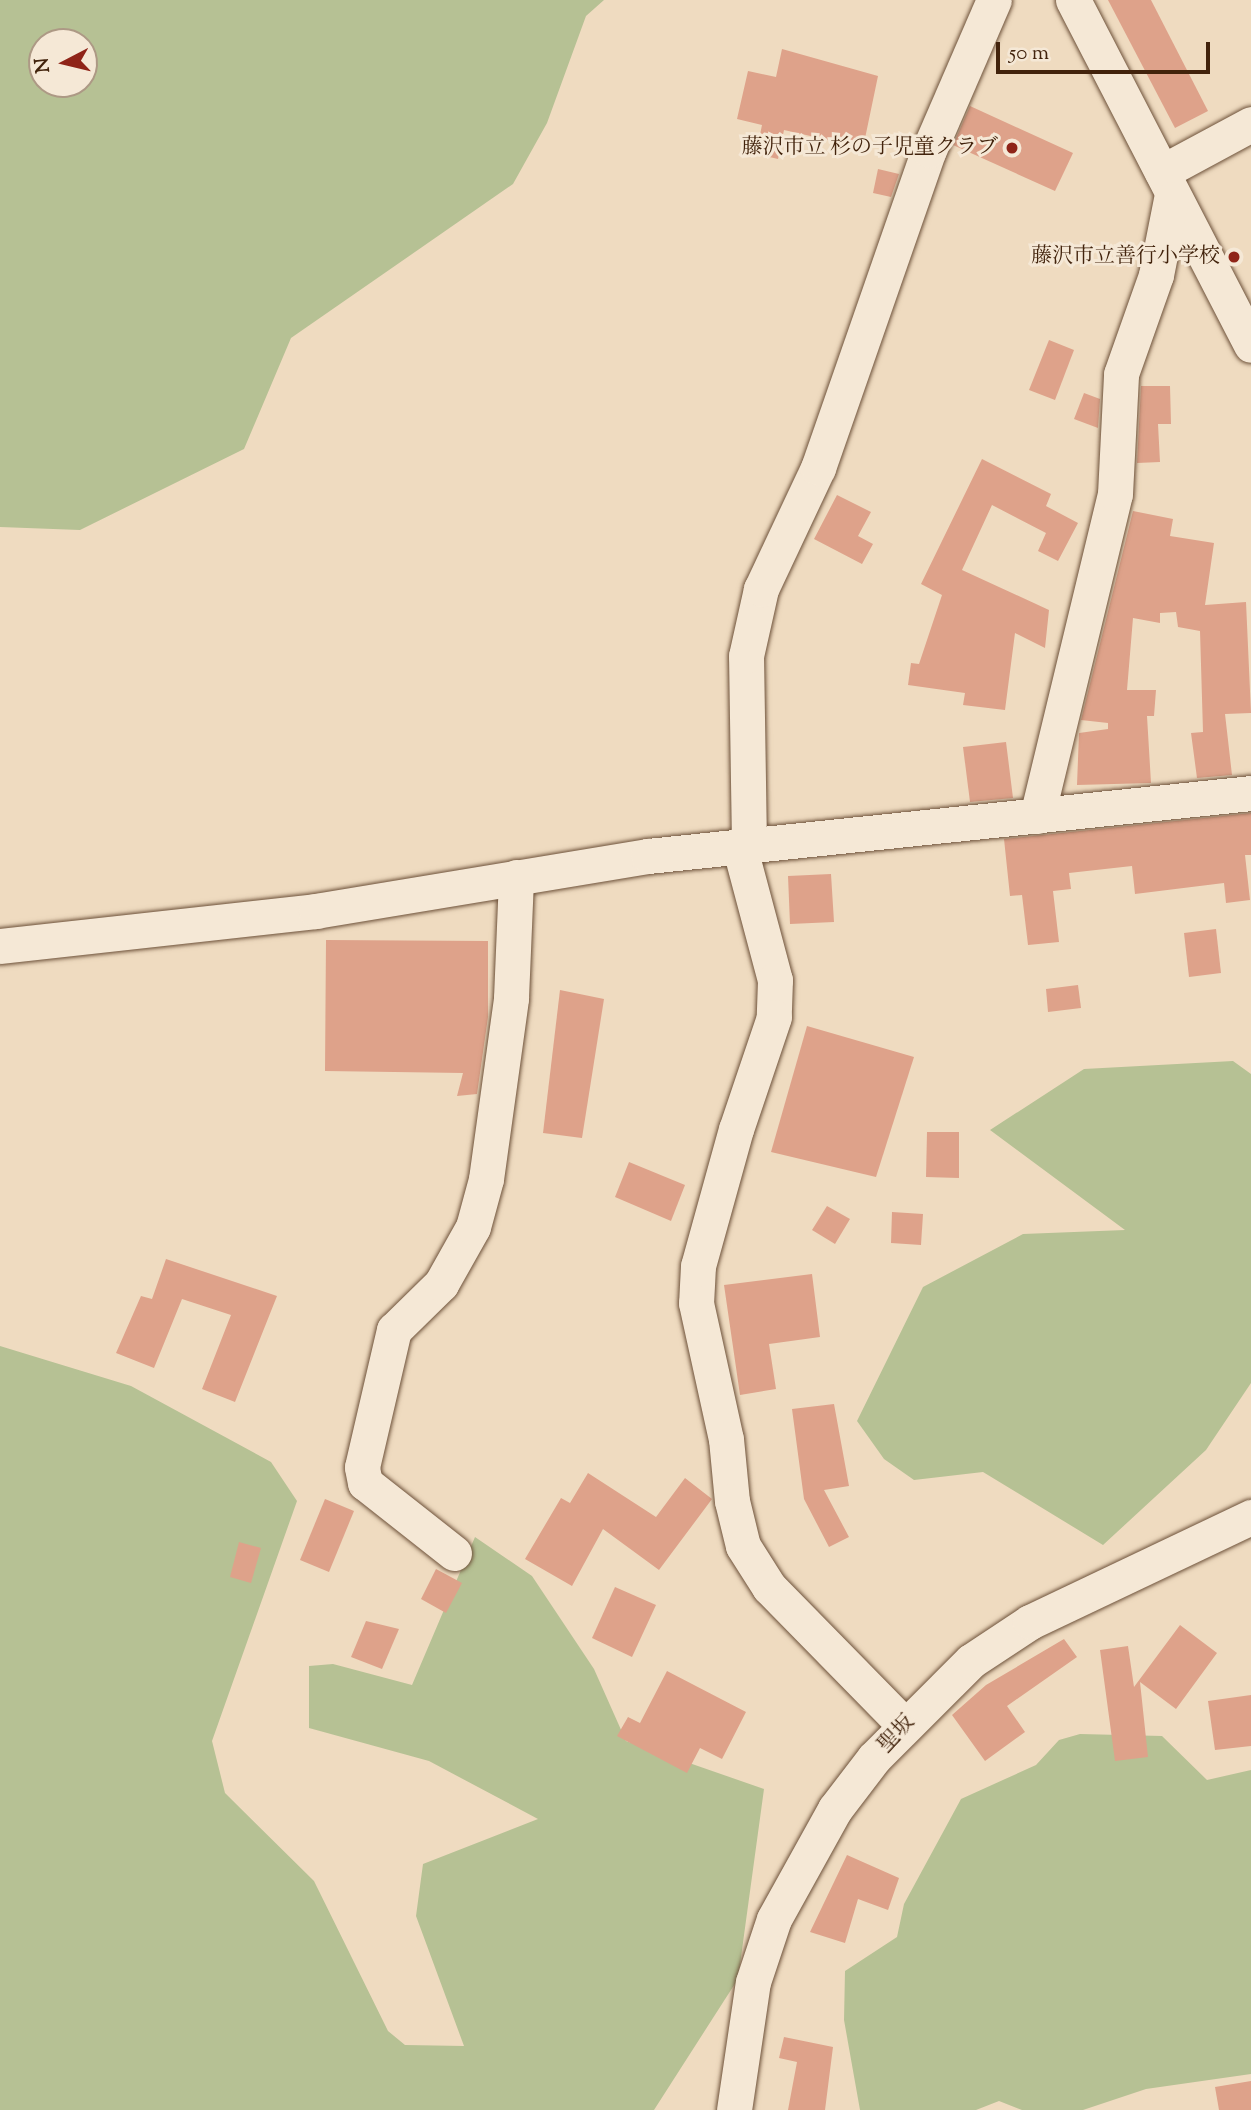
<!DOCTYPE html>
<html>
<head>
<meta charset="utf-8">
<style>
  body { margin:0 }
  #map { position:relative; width:1251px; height:2110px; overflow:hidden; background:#efdbc0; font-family:"Sorts Mill Goudy","Noto Serif JP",serif }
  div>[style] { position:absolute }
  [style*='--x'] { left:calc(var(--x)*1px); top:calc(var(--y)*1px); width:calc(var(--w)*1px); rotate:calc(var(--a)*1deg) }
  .green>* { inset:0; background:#b6c194 }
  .building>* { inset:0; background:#dea28a }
  .roads { filter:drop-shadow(0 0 2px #6d5139) drop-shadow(0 0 2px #6d5139) }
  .minor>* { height:35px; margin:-17.5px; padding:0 17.5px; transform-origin:17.5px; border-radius:17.5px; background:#f5e8d6 }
  .dots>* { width:19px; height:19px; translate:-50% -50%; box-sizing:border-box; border:4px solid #f5e8d6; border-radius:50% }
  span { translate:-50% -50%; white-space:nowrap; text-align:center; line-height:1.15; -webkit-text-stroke:6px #f5e8d6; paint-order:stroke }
  .poi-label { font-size:21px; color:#42230c }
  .right { translate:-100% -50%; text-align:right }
  .street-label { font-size:21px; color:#42230c }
  .north { position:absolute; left:28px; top:28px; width:70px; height:70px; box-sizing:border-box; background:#f5e8d6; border:2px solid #ad9985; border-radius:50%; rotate:263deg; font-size:19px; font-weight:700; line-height:28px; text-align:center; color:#42230c }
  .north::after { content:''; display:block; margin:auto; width:24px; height:32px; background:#8f2418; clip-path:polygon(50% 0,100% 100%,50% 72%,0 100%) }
  .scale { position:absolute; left:996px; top:42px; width:214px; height:32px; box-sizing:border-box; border:4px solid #42230c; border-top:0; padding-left:9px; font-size:21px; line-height:24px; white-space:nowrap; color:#42230c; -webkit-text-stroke:5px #f5e8d6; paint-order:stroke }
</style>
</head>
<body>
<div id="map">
  <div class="green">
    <div style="clip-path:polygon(evenodd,0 0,604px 0,586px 16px,547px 123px,513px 184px,291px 338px,244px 449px,80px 530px,0 527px,0 0,42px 42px,84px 42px,84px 84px,42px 84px,42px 42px)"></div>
    <div style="clip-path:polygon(1233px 1061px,1251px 1074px,1251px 1383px,1206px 1450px,1103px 1545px,983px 1472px,914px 1480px,884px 1459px,857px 1421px,923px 1287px,1023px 1234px,1125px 1230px,990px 1130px,1084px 1069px)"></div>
    <div style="clip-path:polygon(0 1346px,131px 1386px,271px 1462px,297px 1501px,212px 1741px,225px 1793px,314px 1881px,388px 2031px,405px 2045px,464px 2046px,416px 1916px,423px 1864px,538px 1819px,429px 1761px,309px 1728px,309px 1666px,333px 1664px,412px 1685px,475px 1537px,532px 1576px,594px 1669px,626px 1741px,764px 1789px,738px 1979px,654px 2110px,0 2110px)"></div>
    <div style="clip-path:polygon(1080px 1734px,1162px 1736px,1207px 1780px,1251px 1770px,1251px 2074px,1146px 2089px,1083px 2110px,1022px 2110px,999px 2101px,976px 2110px,860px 2110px,844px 2020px,845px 1971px,897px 1937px,904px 1904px,961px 1799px,1036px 1765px,1059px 1740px)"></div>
  </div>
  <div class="building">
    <div style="clip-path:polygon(1108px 0,1151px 0,1208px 111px,1175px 128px)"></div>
    <div style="clip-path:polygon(782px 49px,878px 76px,863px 148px,784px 130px,778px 159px,756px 154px,762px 125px,737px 119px,748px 71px,776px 77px)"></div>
    <div style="clip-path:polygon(970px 106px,1073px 153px,1055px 191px,953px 145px)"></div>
    <div style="clip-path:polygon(878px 169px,899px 174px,891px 197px,873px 193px)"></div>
    <div style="clip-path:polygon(1049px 340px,1074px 350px,1055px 400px,1029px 390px)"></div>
    <div style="clip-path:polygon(1141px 386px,1170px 386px,1171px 424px,1158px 424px,1160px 462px,1137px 463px)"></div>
    <div style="clip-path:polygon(1084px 393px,1100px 399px,1098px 428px,1074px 419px)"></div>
    <div style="clip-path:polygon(982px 459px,1051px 494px,1046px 506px,1078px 523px,1058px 561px,1038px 551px,1046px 533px,992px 505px,962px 570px,1049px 610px,1045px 648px,1015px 633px,1005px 710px,963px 705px,965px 693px,908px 685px,911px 663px,919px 664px,942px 595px,921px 584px)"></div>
    <div style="clip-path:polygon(837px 495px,871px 512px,858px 536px,873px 544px,862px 564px,814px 539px)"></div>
    <div style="clip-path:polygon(1133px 511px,1173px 519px,1170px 536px,1214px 543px,1205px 605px,1246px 602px,1251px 713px,1225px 714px,1232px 775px,1197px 778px,1191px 733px,1203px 732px,1200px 631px,1178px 627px,1176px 612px,1160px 613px,1160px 623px,1133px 618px,1127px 690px,1156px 690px,1154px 716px,1147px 716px,1151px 783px,1077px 785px,1079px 733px,1108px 729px,1108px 723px,1081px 720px)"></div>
    <div style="clip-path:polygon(1006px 742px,1013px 798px,970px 802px,963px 747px)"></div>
    <div style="clip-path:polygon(1251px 813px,1251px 855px,1245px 855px,1250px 900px,1226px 903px,1224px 883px,1135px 894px,1132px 866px,1069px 873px,1071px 889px,1053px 891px,1059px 942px,1028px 945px,1022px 895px,1010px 896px,1004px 839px)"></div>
    <div style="clip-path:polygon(831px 874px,834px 922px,790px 924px,788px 876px)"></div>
    <div style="clip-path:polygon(1216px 929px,1221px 973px,1189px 977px,1184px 933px)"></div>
    <div style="clip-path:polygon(326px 940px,488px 941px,488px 1017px,477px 1094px,457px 1096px,463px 1073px,325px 1071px)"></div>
    <div style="clip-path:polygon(1078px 985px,1081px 1008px,1048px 1012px,1046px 989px)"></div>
    <div style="clip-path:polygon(560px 990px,604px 999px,582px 1138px,543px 1133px)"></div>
    <div style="clip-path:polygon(807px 1026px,914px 1057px,876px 1177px,771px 1152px)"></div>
    <div style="clip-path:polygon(927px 1132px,959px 1132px,959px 1178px,926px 1177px)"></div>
    <div style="clip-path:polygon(629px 1162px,685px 1185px,671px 1221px,615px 1197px)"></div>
    <div style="clip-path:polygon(827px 1206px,850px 1219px,835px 1244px,812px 1230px)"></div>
    <div style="clip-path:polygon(892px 1212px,923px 1214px,921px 1245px,891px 1243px)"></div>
    <div style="clip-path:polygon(166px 1259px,277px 1296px,235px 1402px,202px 1389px,231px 1315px,182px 1299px,154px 1368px,116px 1353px,141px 1296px,152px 1299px)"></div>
    <div style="clip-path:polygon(812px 1274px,820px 1337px,769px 1344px,776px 1389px,740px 1395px,724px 1285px)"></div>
    <div style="clip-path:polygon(834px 1404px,849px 1486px,824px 1490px,849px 1537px,829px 1547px,804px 1499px,792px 1409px)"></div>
    <div style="clip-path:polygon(588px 1473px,656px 1517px,685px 1478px,712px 1499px,659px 1570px,603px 1529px,572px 1586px,525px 1559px,561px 1498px,570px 1503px)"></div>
    <div style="clip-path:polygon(325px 1499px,354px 1511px,329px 1572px,300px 1560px)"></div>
    <div style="clip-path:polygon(239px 1542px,261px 1548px,251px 1583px,230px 1577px)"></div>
    <div style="clip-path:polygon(436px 1569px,462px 1583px,446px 1613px,421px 1599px)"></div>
    <div style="clip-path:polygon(615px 1587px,656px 1605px,632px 1657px,592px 1638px)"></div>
    <div style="clip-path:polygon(366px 1621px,399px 1629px,382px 1669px,351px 1657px)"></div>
    <div style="clip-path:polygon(1180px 1625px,1217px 1653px,1176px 1709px,1140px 1682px,1148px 1757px,1115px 1761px,1100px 1650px,1128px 1646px,1134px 1687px)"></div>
    <div style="clip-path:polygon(1064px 1639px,1077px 1657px,1007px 1706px,1025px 1732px,985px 1761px,952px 1715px,986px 1685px)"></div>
    <div style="clip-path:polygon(667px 1671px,746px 1712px,722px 1759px,700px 1748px,687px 1773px,617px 1736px,628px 1717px,640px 1723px)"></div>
    <div style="clip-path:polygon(1251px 1695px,1251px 1746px,1215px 1750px,1208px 1701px)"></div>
    <div style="clip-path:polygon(847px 1855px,899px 1878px,888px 1910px,858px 1899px,845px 1943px,810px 1932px)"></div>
    <div style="clip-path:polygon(784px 2037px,833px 2047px,825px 2110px,788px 2110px,797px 2062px,779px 2058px)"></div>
    <div style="clip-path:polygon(1251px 2081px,1251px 2110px,1219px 2110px,1215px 2087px)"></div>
  </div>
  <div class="roads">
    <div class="minor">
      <div style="--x:1073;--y:0;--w:388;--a:62.7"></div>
      <div style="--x:1162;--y:172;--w:101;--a:-28.3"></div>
      <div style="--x:1037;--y:816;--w:331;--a:-76.4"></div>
      <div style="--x:1115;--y:494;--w:120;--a:-87.1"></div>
      <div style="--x:1121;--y:374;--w:105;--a:-70.5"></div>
      <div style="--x:1156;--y:275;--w:77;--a:-78.8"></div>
      <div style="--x:739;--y:845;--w:140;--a:75.1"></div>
      <div style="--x:775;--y:980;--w:37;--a:92"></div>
      <div style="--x:774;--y:1017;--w:118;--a:108.7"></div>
      <div style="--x:736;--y:1129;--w:142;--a:105.5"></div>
      <div style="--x:698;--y:1266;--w:37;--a:93"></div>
      <div style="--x:696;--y:1303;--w:139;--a:77.6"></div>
      <div style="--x:726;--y:1439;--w:62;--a:84.5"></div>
      <div style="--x:732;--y:1501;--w:46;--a:76.3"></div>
      <div style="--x:743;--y:1546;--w:49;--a:57.6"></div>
      <div style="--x:769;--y:1587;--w:194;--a:45.6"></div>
      <div style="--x:749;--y:845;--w:189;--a:-90.9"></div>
      <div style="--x:746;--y:656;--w:69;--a:-77.4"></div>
      <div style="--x:761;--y:589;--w:134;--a:-64.8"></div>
      <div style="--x:818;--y:468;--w:337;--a:-70.8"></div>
      <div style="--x:929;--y:150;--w:163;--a:-66.6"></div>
      <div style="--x:0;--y:946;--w:318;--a:-6.3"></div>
      <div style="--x:316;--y:911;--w:337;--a:-9.4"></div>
      <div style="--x:648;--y:856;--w:606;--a:-5.96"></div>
      <div style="--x:454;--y:1553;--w:113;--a:-141.8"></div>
      <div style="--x:365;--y:1483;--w:16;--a:-101"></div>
      <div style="--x:362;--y:1467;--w:141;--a:-76.9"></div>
      <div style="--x:394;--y:1330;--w:66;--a:-44.4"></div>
      <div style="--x:441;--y:1284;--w:65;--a:-60.7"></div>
      <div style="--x:473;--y:1227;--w:50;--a:-74.8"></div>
      <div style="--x:486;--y:1179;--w:183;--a:-82.1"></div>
      <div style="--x:511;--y:998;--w:121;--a:-87.6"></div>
      <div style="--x:734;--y:2110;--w:129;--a:-81.6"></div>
      <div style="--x:753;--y:1982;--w:66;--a:-71.6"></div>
      <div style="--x:774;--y:1919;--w:126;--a:-61"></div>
      <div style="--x:835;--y:1809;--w:64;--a:-52.6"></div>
      <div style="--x:874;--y:1758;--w:137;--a:-45"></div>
      <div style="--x:971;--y:1661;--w:71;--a:-33.5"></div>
      <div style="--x:1030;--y:1622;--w:245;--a:-25.4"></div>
    </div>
  </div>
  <div class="dots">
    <div style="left:1012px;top:148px;background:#8f2418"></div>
    <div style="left:1234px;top:257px;background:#8f2418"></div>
  </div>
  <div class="poi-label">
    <span class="right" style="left:998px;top:148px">藤沢市立 杉の子児童クラブ</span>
    <span class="right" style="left:1220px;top:257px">藤沢市立善行小学校</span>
  </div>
  <div class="street-label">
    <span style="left:897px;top:1734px;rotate:-47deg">聖坂</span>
  </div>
  <div class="north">N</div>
  <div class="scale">50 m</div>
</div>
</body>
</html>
